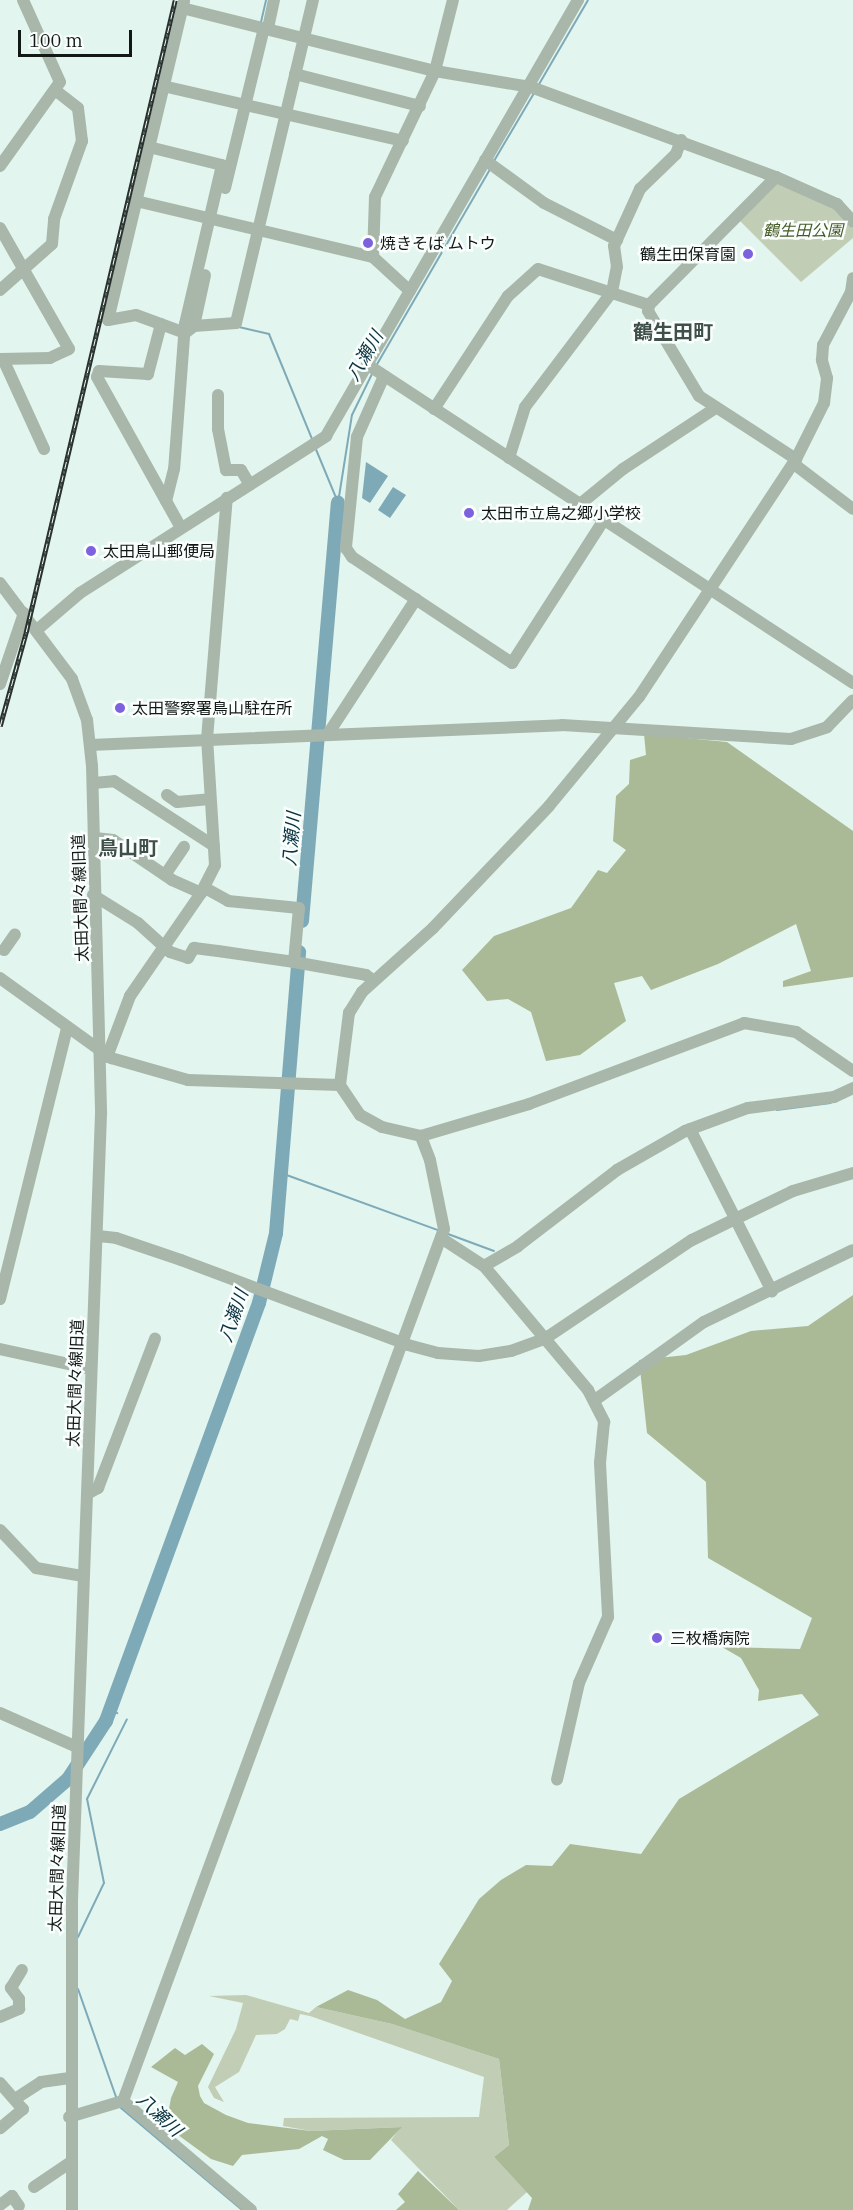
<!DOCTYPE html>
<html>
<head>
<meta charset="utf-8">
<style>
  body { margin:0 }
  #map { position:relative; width:853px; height:2210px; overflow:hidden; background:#e2f5ee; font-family:"IBM Plex Serif","Noto Sans JP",serif }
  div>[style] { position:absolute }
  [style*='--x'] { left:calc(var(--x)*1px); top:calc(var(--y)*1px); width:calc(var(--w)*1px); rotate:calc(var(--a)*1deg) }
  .green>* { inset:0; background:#c2cdb5 }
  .forest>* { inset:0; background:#aaba97 }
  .water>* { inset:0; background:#7eaab8 }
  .stream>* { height:2px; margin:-1px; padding:0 1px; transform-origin:1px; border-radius:1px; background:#7eaab8 }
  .river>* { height:14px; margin:-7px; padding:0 7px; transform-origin:7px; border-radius:7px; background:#7eaab8 }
  .minor>* { height:12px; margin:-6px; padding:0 6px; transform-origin:6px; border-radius:6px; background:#a9b7ab }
  .rail>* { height:4.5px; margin-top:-2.25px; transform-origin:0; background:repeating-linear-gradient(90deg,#fafefd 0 7px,#28312e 0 14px); box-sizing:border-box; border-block:2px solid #28312e }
  .dots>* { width:16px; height:16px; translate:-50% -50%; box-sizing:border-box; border:3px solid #fafefd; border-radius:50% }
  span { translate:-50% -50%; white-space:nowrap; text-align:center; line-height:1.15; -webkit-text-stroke:5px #fafefd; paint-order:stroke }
  .park-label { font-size:16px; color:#465b27; font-style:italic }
  .poi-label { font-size:16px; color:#111816 }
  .left { translate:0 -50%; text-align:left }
  .right { translate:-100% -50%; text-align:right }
  .street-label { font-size:16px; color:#111816 }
  .water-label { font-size:18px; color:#09333f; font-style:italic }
  .quarter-label { font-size:20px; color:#3f4f4a; font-weight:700 }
  .scale { position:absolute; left:18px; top:30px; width:114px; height:27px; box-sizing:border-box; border:3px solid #111816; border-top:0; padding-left:8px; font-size:18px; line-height:21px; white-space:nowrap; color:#111816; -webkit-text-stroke:4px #fafefd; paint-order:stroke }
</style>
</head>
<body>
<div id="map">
  <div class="green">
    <div style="clip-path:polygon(776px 177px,848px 212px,853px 229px,853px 238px,801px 282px,736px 217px)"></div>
    <div style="clip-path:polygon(246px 1995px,309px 2013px,316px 2007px,392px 2024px,499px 2059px,509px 2145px,494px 2157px,527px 2192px,507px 2210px,459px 2210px,391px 2140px,401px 2127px,311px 2131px,283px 2126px,284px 2118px,479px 2117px,484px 2077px,310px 2016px,300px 2014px,298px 2021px,290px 2019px,285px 2029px,277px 2034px,256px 2035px,239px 2072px,215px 2087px,224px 2102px,214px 2098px,208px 2087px,236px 2029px,243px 2003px,209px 1996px)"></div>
  </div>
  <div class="forest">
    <div style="clip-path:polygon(644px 734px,727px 742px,853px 831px,853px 977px,783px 987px,783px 981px,811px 971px,796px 924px,718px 964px,651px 990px,642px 976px,614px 983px,626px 1021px,580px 1055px,546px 1061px,531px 1012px,508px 999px,487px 1001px,462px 970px,494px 936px,571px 908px,598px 870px,607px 873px,626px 850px,613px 841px,616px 796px,629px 784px,630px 760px,646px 755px)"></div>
    <div style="clip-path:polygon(853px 1295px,853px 2210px,528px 2210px,532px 2198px,494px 2157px,509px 2145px,499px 2059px,392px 2024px,316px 2007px,348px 1990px,377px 2000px,405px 2019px,441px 2002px,452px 1981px,439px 1964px,479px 1899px,501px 1880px,526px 1865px,552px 1866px,570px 1844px,641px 1854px,679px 1799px,819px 1715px,802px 1694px,758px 1701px,759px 1690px,741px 1658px,722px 1647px,800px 1649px,812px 1618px,708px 1558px,706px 1482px,647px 1433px,639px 1360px,686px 1355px,751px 1331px,808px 1326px)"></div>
    <div style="clip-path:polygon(202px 2044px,214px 2054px,198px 2086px,200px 2096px,204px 2103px,226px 2115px,248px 2123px,311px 2131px,402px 2127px,370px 2160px,344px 2160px,323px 2150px,328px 2139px,322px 2136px,299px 2149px,242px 2155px,233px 2166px,211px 2159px,174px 2132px,164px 2130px,159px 2120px,167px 2120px,171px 2098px,178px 2082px,151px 2067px,175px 2048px,185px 2055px)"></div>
    <div style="clip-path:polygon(418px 2171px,459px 2210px,396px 2210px,405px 2202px,398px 2194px)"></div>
  </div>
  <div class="water">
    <div style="clip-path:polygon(366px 462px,388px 476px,370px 503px,362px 498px)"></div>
    <div style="clip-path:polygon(393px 487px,406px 495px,390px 518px,378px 510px)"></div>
  </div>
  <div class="stream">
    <div style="--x:261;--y:22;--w:23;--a:-77"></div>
    <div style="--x:538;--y:86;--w:99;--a:-59.8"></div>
    <div style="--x:494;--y:161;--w:79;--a:-59.5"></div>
    <div style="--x:239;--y:327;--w:31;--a:13"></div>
    <div style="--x:269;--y:334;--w:113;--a:67.7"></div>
    <div style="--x:376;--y:366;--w:228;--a:-59.9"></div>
    <div style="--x:315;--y:447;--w:57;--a:67.5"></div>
    <div style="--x:338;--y:503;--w:89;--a:-81"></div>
    <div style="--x:352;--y:415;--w:46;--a:-64"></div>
    <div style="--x:777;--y:1110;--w:54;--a:-7.4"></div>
    <div style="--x:281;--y:1173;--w:167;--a:20"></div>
    <div style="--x:448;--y:1234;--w:49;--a:20.3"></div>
    <div style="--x:111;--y:1710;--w:7;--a:27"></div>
    <div style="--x:78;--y:1937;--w:60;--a:-64.3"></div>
    <div style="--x:104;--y:1883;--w:86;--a:-101.4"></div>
    <div style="--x:87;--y:1799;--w:89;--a:-63.4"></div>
    <div style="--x:78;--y:1989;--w:114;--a:70.6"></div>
    <div style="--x:121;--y:2108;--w:158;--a:40.1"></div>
  </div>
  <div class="river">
    <div style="--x:302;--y:921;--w:420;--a:-85.1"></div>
    <div style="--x:0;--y:1824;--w:32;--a:-22"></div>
    <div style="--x:30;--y:1812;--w:50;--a:-41"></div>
    <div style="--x:68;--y:1779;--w:69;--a:-56.8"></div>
    <div style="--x:106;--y:1721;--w:445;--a:-69.9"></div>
    <div style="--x:259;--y:1303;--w:72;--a:-76.3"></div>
    <div style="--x:276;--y:1233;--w:282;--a:-85.3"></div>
  </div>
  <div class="minor">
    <div style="--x:184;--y:1;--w:328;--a:103.4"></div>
    <div style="--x:108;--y:320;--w:28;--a:-10"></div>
    <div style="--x:136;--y:315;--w:52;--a:20.2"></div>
    <div style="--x:182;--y:8;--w:261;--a:14"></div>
    <div style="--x:435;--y:71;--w:97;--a:9.5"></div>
    <div style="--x:531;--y:87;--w:261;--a:20.2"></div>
    <div style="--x:776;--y:177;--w:67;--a:23.9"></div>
    <div style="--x:837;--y:204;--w:24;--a:48"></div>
    <div style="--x:268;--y:28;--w:29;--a:-78"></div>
    <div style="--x:295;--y:74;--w:129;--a:14.4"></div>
    <div style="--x:163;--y:86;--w:246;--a:12.9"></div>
    <div style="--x:149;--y:147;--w:75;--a:13.9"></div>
    <div style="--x:222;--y:165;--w:163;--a:103.1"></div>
    <div style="--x:185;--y:324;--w:145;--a:94.3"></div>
    <div style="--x:174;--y:469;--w:33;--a:104"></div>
    <div style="--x:485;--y:160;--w:73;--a:36.1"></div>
    <div style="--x:544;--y:203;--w:82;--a:26.9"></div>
    <div style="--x:0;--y:166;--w:103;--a:-54.5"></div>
    <div style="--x:60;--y:82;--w:90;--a:-114.3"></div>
    <div style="--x:776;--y:177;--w:180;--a:134.8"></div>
    <div style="--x:649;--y:305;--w:6;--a:99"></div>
    <div style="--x:648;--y:311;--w:99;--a:59"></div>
    <div style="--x:699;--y:396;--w:116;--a:33"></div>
    <div style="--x:225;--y:188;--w:165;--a:-76.3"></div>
    <div style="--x:136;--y:201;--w:244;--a:13.3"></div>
    <div style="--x:373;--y:257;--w:50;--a:42.6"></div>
    <div style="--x:0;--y:228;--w:139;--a:60.3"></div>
    <div style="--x:69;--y:349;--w:21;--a:155"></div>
    <div style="--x:50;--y:358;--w:50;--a:178.9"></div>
    <div style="--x:373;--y:257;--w:60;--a:-88.1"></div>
    <div style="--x:375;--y:197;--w:140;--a:-64.5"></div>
    <div style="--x:435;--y:71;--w:73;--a:-75.8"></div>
    <div style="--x:0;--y:290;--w:69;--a:-41.5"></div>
    <div style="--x:52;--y:244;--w:25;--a:-85"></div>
    <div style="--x:54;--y:219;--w:83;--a:-70.3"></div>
    <div style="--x:82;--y:141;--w:33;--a:-97"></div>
    <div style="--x:78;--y:108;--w:29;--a:-142"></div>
    <div style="--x:161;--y:324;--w:52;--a:104.6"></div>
    <div style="--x:148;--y:374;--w:49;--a:-176.5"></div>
    <div style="--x:99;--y:371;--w:6;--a:108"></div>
    <div style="--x:97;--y:377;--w:171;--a:60.9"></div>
    <div style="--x:194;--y:326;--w:52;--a:-77.8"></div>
    <div style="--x:185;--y:333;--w:11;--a:-38"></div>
    <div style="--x:194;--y:326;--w:42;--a:-4.1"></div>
    <div style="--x:236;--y:323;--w:332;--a:-76.6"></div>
    <div style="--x:3;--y:359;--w:99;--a:65.5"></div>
    <div style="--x:368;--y:365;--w:580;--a:33.25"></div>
    <div style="--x:384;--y:376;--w:67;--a:113.9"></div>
    <div style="--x:357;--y:437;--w:112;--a:95.7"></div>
    <div style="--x:346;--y:548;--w:11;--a:56"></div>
    <div style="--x:352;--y:557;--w:192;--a:33.5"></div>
    <div style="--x:512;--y:663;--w:169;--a:-57.3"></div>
    <div style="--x:218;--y:395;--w:34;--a:90"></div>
    <div style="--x:218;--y:429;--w:42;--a:79"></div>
    <div style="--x:226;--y:470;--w:15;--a:0"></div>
    <div style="--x:241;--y:470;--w:17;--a:59"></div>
    <div style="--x:434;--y:409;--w:135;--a:-56.8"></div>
    <div style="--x:508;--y:296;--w:40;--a:-42"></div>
    <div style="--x:538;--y:269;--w:117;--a:18"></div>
    <div style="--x:509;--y:458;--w:53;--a:-72.6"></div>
    <div style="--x:525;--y:407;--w:144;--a:-52.9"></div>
    <div style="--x:612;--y:292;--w:25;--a:-79"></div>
    <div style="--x:617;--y:267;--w:21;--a:-98"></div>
    <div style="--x:614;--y:246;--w:63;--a:-65.5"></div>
    <div style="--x:640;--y:189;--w:50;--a:-44.2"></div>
    <div style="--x:676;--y:154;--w:15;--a:-70"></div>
    <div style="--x:794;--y:464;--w:74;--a:37.3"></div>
    <div style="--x:579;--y:505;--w:57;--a:-39.3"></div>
    <div style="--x:623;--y:469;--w:109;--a:-33.4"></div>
    <div style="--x:0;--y:583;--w:120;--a:53.1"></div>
    <div style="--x:72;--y:679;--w:44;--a:69.9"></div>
    <div style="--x:87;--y:720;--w:46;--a:83.8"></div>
    <div style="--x:92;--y:766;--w:348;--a:88.5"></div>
    <div style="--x:101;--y:1114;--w:787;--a:92.11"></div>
    <div style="--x:72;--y:1900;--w:310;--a:90"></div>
    <div style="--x:38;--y:629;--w:55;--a:-40.6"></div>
    <div style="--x:80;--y:593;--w:292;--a:-32.5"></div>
    <div style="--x:326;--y:436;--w:504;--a:-59.97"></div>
    <div style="--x:0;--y:684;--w:75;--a:-71.3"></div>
    <div style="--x:328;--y:734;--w:161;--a:-56.9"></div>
    <div style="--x:90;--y:745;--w:472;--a:-2.4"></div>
    <div style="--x:562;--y:725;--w:229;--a:3.5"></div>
    <div style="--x:791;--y:739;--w:38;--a:-18"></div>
    <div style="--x:827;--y:727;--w:37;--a:-46"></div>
    <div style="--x:93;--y:783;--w:21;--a:-5"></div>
    <div style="--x:114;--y:781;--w:119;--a:33"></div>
    <div style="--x:167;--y:795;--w:12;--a:35"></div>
    <div style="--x:177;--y:802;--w:33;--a:-5"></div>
    <div style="--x:95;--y:838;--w:18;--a:6"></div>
    <div style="--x:113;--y:840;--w:71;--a:34.1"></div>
    <div style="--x:172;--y:880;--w:32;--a:24"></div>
    <div style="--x:165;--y:875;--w:34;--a:-56"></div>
    <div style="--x:205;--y:888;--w:26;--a:29"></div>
    <div style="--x:228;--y:901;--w:71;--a:5.6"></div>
    <div style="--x:299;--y:908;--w:54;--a:95.3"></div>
    <div style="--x:93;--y:895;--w:53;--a:31.9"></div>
    <div style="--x:138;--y:923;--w:43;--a:42.2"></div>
    <div style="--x:170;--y:952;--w:19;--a:18"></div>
    <div style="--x:188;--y:958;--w:12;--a:-59"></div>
    <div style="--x:194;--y:948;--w:24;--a:7"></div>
    <div style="--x:218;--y:951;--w:77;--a:8.2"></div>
    <div style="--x:294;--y:962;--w:73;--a:10.2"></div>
    <div style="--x:366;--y:975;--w:9;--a:36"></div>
    <div style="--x:4;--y:950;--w:19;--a:-55"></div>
    <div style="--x:0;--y:978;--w:137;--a:35.8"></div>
    <div style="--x:111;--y:1058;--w:80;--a:15.9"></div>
    <div style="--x:188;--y:1080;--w:152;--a:1.9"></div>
    <div style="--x:107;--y:1057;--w:65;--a:-69.3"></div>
    <div style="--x:130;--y:996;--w:125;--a:-55.4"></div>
    <div style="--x:201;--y:893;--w:31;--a:-63"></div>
    <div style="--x:215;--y:865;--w:126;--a:-93.6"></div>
    <div style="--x:207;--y:739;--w:242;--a:-85.3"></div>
    <div style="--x:690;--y:1129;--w:182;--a:63.2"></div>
    <div style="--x:421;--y:1136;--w:113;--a:-16.5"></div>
    <div style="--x:529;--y:1104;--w:230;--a:-20.6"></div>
    <div style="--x:744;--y:1023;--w:53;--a:9.8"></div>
    <div style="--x:796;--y:1032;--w:69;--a:34.4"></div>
    <div style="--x:98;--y:1236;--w:18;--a:6"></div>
    <div style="--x:116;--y:1238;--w:69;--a:18.7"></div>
    <div style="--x:181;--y:1260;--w:242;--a:20.5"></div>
    <div style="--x:408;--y:1345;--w:31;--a:15"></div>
    <div style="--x:438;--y:1353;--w:41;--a:4.2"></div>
    <div style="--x:479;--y:1356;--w:32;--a:-9"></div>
    <div style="--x:511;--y:1351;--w:37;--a:-20"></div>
    <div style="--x:546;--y:1338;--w:176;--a:-33.9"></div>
    <div style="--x:692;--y:1240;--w:112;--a:-25.9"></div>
    <div style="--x:793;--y:1191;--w:63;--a:-16.7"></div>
    <div style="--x:441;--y:1238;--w:51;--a:33.1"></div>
    <div style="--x:484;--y:1266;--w:162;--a:50"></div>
    <div style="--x:588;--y:1390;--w:36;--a:63"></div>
    <div style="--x:604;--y:1422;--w:41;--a:95.6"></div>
    <div style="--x:600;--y:1463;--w:154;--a:87"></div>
    <div style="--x:608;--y:1617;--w:72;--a:113.7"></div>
    <div style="--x:579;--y:1683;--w:99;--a:102.8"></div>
    <div style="--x:484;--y:1266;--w:39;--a:-30"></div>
    <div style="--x:518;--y:1246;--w:125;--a:-37.5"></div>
    <div style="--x:617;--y:1170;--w:78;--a:-29.8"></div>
    <div style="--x:685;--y:1131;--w:67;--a:-20.1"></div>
    <div style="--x:748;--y:1108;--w:87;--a:-7.3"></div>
    <div style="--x:834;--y:1097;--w:21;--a:-25"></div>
    <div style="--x:0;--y:1299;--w:278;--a:-76.1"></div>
    <div style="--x:0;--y:1349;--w:93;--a:12.4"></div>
    <div style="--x:595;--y:1400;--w:134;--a:-35.6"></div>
    <div style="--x:704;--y:1322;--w:165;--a:-25.8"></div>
    <div style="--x:87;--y:1494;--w:13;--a:-29"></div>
    <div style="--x:98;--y:1488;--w:160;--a:-69.1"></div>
    <div style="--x:0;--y:1530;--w:52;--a:46.5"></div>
    <div style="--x:36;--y:1568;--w:48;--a:9.7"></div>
    <div style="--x:0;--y:1713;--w:84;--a:23.8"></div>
    <div style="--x:0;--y:2017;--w:21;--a:-23"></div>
    <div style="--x:19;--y:2009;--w:10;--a:-90"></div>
    <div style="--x:19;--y:1999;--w:14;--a:-126"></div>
    <div style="--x:11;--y:1988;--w:21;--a:-59"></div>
    <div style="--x:0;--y:2083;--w:35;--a:49"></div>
    <div style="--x:23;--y:2109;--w:30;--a:140"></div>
    <div style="--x:15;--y:2099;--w:31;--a:-33"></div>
    <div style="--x:41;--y:2082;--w:29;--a:-8"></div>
    <div style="--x:123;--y:2101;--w:929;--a:-69.79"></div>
    <div style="--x:444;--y:1229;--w:70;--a:-101.5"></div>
    <div style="--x:430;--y:1160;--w:26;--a:-111"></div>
    <div style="--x:421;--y:1136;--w:40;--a:-167"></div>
    <div style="--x:382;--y:1127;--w:25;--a:-151"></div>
    <div style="--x:360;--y:1115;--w:36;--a:-124"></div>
    <div style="--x:340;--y:1085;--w:73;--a:-82.9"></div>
    <div style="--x:349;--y:1013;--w:25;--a:-58"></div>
    <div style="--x:362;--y:992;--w:96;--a:-42"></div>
    <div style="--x:433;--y:928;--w:168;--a:-46.4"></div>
    <div style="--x:549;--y:806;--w:141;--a:-50.5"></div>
    <div style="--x:639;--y:697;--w:285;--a:-56.6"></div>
    <div style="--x:796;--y:459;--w:63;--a:-63.4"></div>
    <div style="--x:824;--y:403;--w:25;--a:-83"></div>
    <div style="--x:827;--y:378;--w:19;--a:-106"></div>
    <div style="--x:822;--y:360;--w:15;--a:-86"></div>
    <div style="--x:823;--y:345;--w:60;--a:-62.2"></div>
    <div style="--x:851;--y:292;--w:14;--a:-82"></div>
    <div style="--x:123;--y:2101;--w:168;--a:40.4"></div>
    <div style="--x:69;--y:2117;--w:56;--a:-16.5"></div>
    <div style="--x:34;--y:2187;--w:45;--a:-34"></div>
    <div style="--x:0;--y:2205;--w:15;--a:-37"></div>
    <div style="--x:12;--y:2196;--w:12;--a:55"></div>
  </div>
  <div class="rail">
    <div style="--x:0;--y:726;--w:98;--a:-74.5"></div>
    <div style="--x:26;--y:632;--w:649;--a:-76.73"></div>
  </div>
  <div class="dots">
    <div style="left:368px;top:243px;background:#7c62dd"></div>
    <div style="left:748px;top:254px;background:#7c62dd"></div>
    <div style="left:469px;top:513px;background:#7c62dd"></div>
    <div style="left:91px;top:551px;background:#7c62dd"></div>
    <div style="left:120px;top:708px;background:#7c62dd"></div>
    <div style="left:657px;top:1638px;background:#7c62dd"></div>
  </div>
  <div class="park-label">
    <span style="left:803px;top:230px">鶴生田公園</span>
  </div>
  <div class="poi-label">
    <span class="left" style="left:380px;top:243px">焼きそば ムトウ</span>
    <span class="right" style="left:736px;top:254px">鶴生田保育園</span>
    <span class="left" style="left:481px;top:513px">太田市立鳥之郷小学校</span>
    <span class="left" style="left:103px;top:551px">太田鳥山郵便局</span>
    <span class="left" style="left:132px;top:708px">太田警察署鳥山駐在所</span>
    <span class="left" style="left:670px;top:1638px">三枚橋病院</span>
  </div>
  <div class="street-label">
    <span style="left:80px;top:898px;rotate:-92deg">太田大間々線旧道</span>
    <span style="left:75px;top:1383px;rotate:-88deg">太田大間々線旧道</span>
    <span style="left:57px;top:1868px;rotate:-88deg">太田大間々線旧道</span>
  </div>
  <div class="water-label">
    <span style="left:365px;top:356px;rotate:-60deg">八瀬川</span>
    <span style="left:292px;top:839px;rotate:-85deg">八瀬川</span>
    <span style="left:234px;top:1316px;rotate:-71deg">八瀬川</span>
    <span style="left:159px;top:2115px;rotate:43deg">八瀬川</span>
  </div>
  <div class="quarter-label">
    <span style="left:673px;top:331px">鶴生田町</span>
    <span style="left:128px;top:847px">鳥山町</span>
  </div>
  <div class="scale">100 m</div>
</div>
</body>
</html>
